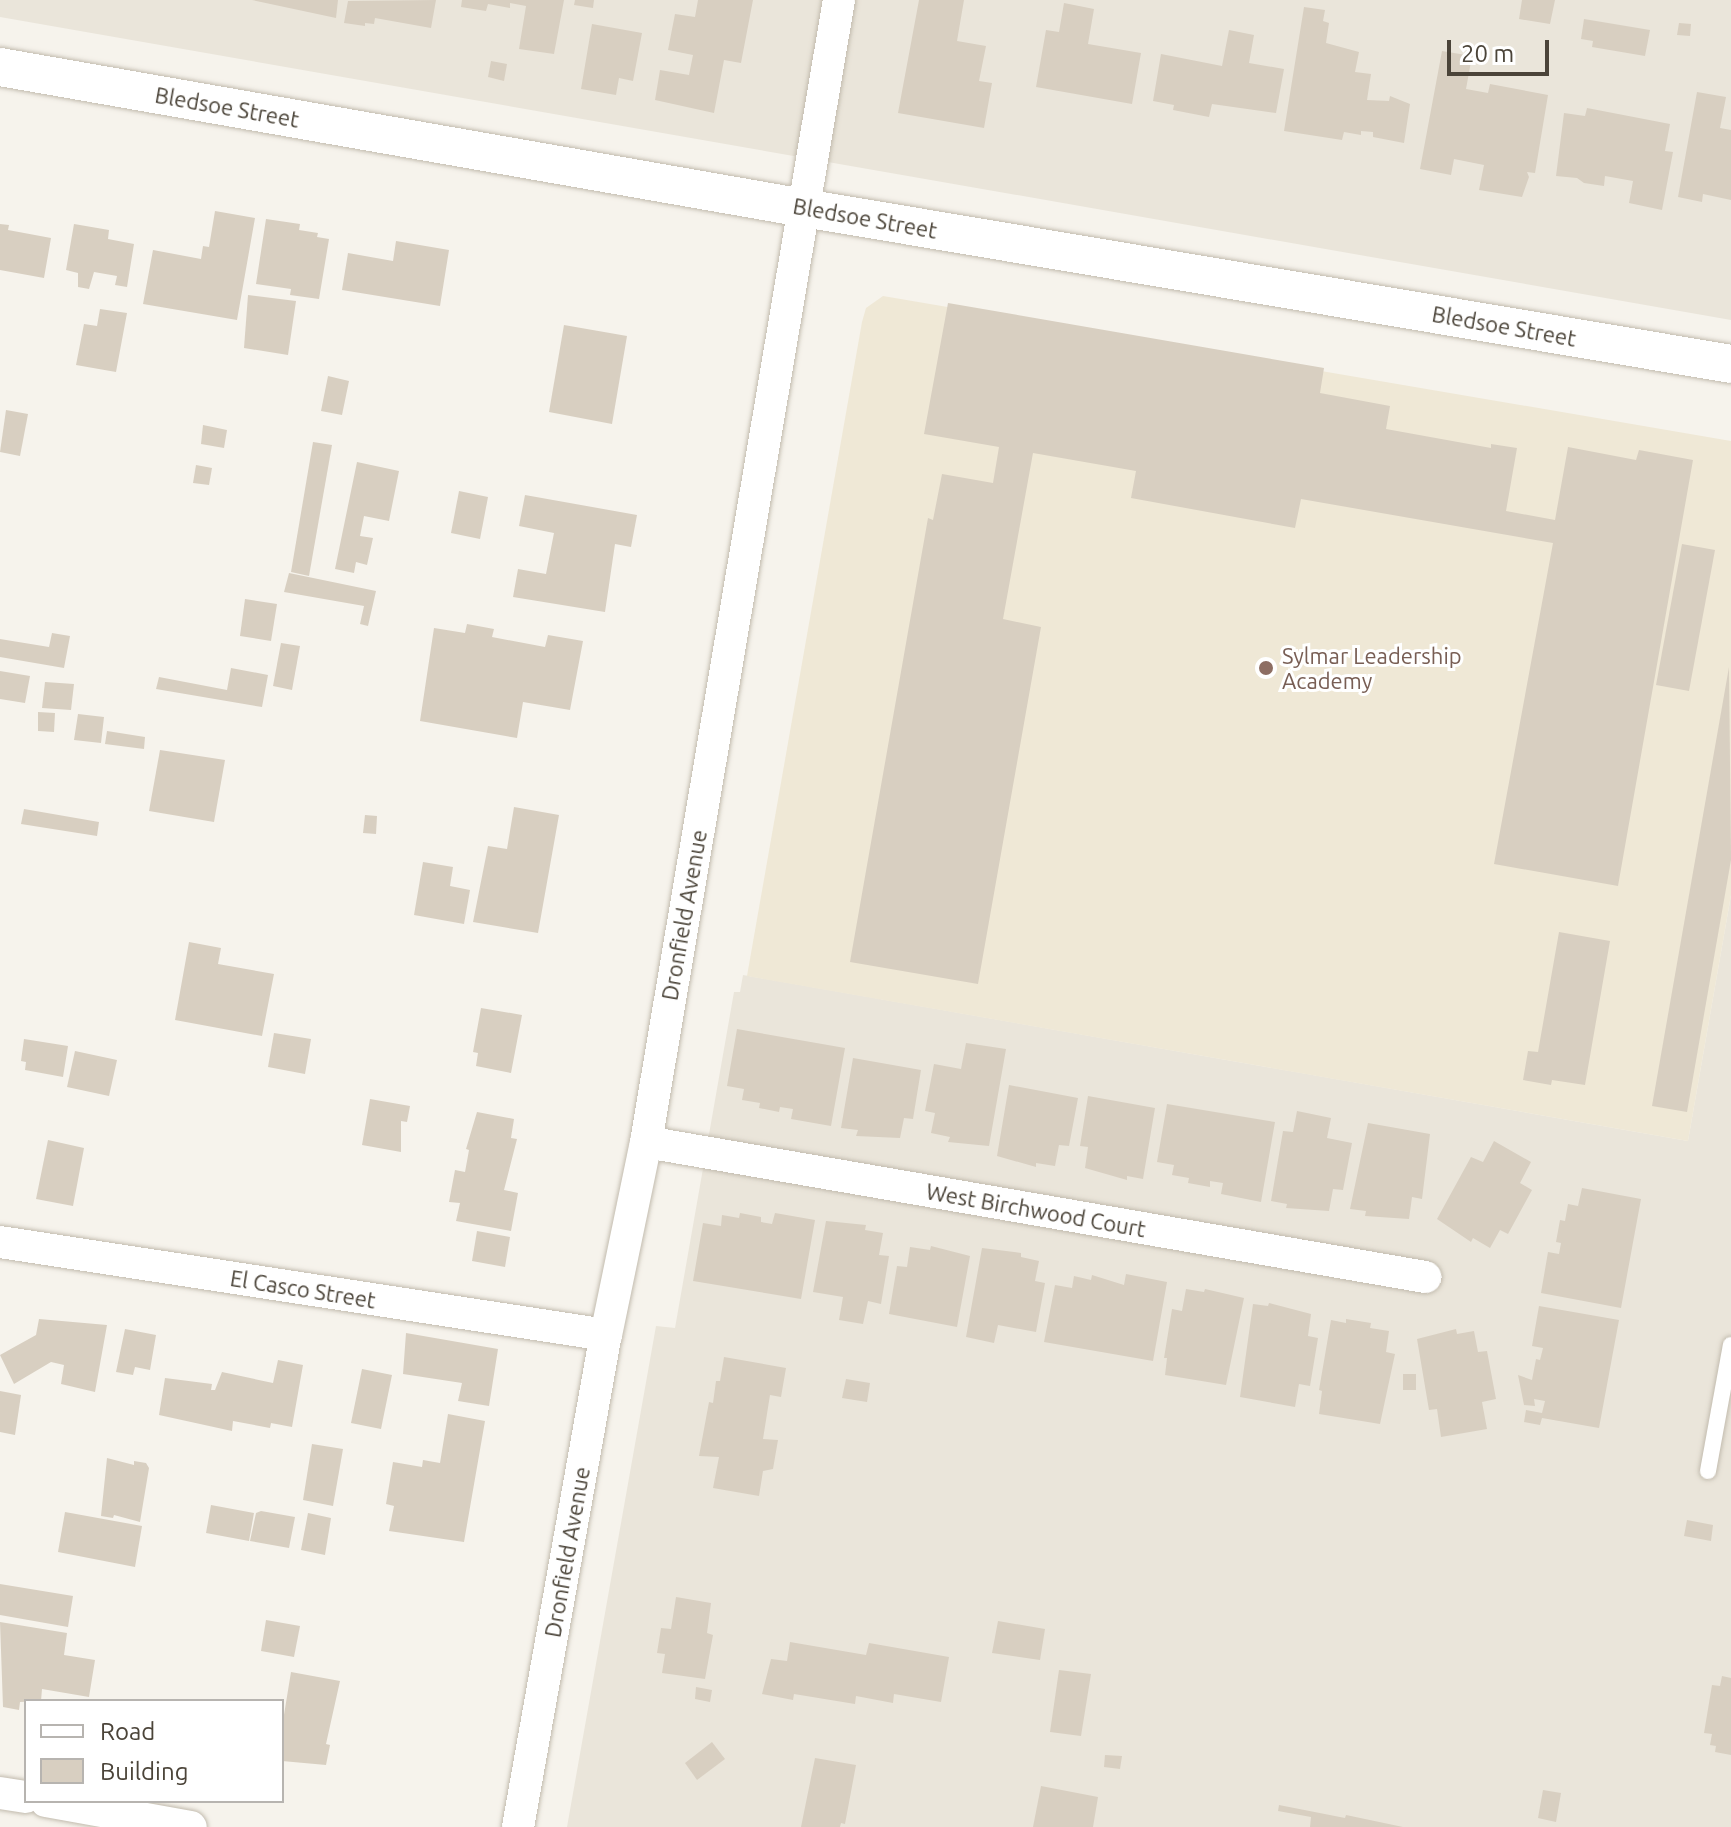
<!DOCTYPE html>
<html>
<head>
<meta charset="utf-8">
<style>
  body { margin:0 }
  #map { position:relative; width:1731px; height:1827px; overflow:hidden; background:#f6f3ec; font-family:Ubuntu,sans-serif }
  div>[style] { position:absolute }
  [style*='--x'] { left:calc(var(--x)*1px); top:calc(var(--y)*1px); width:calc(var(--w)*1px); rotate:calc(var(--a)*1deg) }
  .residential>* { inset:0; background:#eae5da }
  .education>* { inset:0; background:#efe8d6 }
  .building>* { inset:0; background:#d8cfc1 }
  .roads { filter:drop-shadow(0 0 2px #c2bbae) drop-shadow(0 0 2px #c2bbae) }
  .service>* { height:16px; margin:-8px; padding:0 8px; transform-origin:8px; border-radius:8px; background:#fff }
  .minor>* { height:32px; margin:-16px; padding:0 16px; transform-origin:16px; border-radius:16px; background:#fff }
  .tertiary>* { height:38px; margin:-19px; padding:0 19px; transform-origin:19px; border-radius:19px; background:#fff }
  .dots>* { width:22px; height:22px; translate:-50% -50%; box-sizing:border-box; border:4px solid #fff; border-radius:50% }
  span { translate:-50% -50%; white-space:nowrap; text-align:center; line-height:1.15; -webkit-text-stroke:6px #fff; paint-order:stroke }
  .street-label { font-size:22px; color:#4b4439 }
  .education-label { font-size:22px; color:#785e54 }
  .left { translate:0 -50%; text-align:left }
  .legend { position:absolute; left:24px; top:1699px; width:260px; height:104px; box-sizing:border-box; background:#fff; border:2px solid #b7b4b0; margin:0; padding:10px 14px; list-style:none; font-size:24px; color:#4b4439 }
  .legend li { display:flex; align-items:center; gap:16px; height:40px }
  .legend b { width:40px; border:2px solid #b7b4b0 }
  .scale { position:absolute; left:1447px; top:40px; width:102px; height:36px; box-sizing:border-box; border:4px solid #4b4439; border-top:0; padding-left:10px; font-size:24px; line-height:28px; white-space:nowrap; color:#4b4439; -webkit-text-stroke:6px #fff; paint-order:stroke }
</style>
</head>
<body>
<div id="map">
  <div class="residential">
    <div style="clip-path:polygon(0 0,1731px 0,1731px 320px,0 17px)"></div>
    <div style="clip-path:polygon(1731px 895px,1731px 1827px,567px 1827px,656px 1326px,675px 1328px,734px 992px,740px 992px,743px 975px,1688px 1141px)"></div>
  </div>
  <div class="education">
    <div style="clip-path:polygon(883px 296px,1731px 441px,1731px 895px,1688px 1141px,747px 976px,862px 322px,866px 308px)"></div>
  </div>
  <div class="building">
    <div style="clip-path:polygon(252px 0,338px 0,336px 18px)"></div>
    <div style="clip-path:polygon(436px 0,431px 28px,375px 18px,374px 24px,365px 23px,365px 26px,344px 23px,348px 1px)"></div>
    <div style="clip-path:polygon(462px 0,564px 0,554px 54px,519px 49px,526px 6px,510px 3px,510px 8px,488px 4px,486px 11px,461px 7px)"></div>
    <div style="clip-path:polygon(575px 0,594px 0,593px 8px,574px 5px)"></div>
    <div style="clip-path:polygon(698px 0,753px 0,741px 63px,724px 60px,714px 113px,655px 100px,660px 70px,689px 75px,693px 55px,668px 50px,675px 14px,695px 17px)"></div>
    <div style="clip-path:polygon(919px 0,964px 0,957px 41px,986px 46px,979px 81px,992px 83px,984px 128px,898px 113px)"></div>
    <div style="clip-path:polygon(1522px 0,1555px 0,1550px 24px,1519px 19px)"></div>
    <div style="clip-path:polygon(1064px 3px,1094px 9px,1088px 44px,1141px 53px,1132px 104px,1036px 87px,1046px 30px,1059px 32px)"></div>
    <div style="clip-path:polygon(1304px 7px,1325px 10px,1323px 21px,1329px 23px,1326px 43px,1359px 52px,1355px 72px,1371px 74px,1367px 100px,1389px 101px,1390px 96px,1410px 104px,1404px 143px,1373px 137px,1373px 132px,1361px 131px,1361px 135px,1344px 132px,1342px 140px,1284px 131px)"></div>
    <div style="clip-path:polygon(1584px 19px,1650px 30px,1645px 56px,1592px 47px,1593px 41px,1581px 39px)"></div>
    <div style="clip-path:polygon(1679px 23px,1691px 24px,1690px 36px,1677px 35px)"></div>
    <div style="clip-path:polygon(592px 24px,642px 33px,633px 81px,619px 78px,616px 95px,581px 89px)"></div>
    <div style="clip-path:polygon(1229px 30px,1254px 35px,1249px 63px,1284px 69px,1276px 113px,1212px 104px,1209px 117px,1173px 110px,1174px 105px,1153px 101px,1161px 54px,1222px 66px)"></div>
    <div style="clip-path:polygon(1442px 51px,1472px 56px,1466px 89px,1488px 93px,1490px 84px,1548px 95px,1535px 173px,1527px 172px,1529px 177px,1522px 197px,1479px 190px,1484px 165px,1454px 159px,1451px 175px,1420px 169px)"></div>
    <div style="clip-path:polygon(491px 61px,507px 64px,504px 81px,488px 77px)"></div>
    <div style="clip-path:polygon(1697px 92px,1726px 97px,1720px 128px,1731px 130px,1731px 200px,1703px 194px,1702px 202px,1678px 197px)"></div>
    <div style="clip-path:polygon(1587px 108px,1670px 124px,1665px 151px,1673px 152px,1662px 210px,1629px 203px,1633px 181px,1605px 176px,1604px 186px,1584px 183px,1577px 178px,1556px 176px,1564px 113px,1585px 116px)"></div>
    <div style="clip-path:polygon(215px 211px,255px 218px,237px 320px,143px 304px,153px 250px,201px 259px,203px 246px,209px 247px)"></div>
    <div style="clip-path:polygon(266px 219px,300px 224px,299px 230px,318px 233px,317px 237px,329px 239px,319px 299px,290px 295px,291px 289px,256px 284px)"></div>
    <div style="clip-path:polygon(0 224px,9px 225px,8px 230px,51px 238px,44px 278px,0 270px)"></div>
    <div style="clip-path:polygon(74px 224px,109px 230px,108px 239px,134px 244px,127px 287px,115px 285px,117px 276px,94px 272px,89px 289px,78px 287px,78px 273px,66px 270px)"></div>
    <div style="clip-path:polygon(396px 241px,449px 250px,440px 306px,342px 290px,348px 253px,393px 261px)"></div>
    <div style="clip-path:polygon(248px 295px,296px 301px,288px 355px,244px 348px)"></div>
    <div style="clip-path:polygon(948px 303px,1324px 368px,1320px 393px,1390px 406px,1386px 429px,1491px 448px,1491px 444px,1517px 448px,1506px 511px,1555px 520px,1568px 447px,1636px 460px,1639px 450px,1693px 460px,1618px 886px,1494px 864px,1553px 543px,1301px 499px,1295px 528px,1131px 498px,1136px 471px,1033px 453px,1003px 619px,1041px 627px,978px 984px,850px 962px,928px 518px,933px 520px,942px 474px,993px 483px,999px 447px,924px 434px)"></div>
    <div style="clip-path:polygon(100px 309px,127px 313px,116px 372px,76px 365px,84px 324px,97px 326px)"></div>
    <div style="clip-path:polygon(564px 325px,627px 336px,612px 424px,549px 412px)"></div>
    <div style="clip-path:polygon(328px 376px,349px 381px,342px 415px,321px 411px)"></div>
    <div style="clip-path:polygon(6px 410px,28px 414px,20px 456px,0 452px)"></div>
    <div style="clip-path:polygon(203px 425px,227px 430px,224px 448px,201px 444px)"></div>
    <div style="clip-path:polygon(313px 442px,332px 445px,309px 576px,291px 572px)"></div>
    <div style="clip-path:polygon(357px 462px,399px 471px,389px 521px,364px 516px,360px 536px,373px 538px,367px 565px,356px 562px,354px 573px,335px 569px)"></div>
    <div style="clip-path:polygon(196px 465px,212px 468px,209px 485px,193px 483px)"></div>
    <div style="clip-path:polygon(459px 491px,488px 497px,480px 539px,451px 533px)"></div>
    <div style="clip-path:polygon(525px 495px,637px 515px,631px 547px,615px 544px,605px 612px,513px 597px,518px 569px,546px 574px,554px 533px,519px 526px)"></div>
    <div style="clip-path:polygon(1682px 544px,1715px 550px,1689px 691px,1656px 685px)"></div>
    <div style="clip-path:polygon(289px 573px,376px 591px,368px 626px,360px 624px,364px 606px,284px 592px)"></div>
    <div style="clip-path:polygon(245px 599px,277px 604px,271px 641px,240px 636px)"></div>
    <div style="clip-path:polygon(467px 624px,494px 629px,492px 637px,545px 647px,548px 635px,583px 641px,570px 710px,523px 702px,517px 738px,420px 721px,434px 628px,465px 633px)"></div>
    <div style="clip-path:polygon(52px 633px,70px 636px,64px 668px,0 657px,0 639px,49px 647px)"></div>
    <div style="clip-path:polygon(281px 643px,300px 646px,292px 690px,273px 686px)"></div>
    <div style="clip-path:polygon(1729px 667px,1731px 860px,1687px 1112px,1652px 1106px)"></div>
    <div style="clip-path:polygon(231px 668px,268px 675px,262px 707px,156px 689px,159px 677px,227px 690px)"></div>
    <div style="clip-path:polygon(0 671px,30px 676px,25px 703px,0 699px)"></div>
    <div style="clip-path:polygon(45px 682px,74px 684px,71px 710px,42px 708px)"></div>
    <div style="clip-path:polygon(38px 712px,55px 713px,54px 732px,38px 731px)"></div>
    <div style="clip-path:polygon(78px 714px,104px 717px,101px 743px,74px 740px)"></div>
    <div style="clip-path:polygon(107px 731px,145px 737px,144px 749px,105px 744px)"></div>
    <div style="clip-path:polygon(160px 750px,225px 760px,214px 822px,149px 811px)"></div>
    <div style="clip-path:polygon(514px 807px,559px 815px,538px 933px,473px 922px,488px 846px,507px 849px)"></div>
    <div style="clip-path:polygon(24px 809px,99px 822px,97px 836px,21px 824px)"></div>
    <div style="clip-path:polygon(365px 815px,377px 816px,376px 834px,363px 833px)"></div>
    <div style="clip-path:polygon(423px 862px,453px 867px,450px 886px,470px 890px,464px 924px,414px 915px)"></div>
    <div style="clip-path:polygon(1559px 932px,1610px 941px,1585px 1085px,1552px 1080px,1551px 1085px,1523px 1080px,1528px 1051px,1538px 1052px)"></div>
    <div style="clip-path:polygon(189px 942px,221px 948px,218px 964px,274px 974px,262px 1036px,175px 1020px)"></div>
    <div style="clip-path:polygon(481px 1008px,522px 1015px,511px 1073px,476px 1066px,478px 1053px,473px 1052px)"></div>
    <div style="clip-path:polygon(737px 1029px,845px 1048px,831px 1126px,791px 1119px,793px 1109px,780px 1107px,779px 1112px,759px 1108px,760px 1103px,742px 1100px,744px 1089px,727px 1086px)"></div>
    <div style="clip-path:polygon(274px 1033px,311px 1039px,305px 1074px,268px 1067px)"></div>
    <div style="clip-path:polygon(24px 1039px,68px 1046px,63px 1077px,25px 1070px,26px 1062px,21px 1061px)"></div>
    <div style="clip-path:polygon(966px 1043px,1006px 1049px,989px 1146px,948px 1142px,950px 1137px,931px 1133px,935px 1113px,925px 1111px,934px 1064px,961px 1069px)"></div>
    <div style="clip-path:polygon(75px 1051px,117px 1060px,109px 1096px,67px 1087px)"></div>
    <div style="clip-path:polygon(853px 1058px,921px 1070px,913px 1119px,904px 1118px,900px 1138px,856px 1136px,858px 1130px,841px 1128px)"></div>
    <div style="clip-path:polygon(1009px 1085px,1078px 1098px,1069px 1146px,1059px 1145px,1055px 1166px,1036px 1163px,1036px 1167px,997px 1156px)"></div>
    <div style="clip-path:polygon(1088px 1096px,1155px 1108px,1143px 1179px,1127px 1176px,1127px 1180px,1085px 1168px,1088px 1147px,1080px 1146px)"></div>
    <div style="clip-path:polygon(370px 1099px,410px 1106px,407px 1122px,401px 1121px,401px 1152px,362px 1145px)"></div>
    <div style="clip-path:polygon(1167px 1104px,1275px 1122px,1261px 1202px,1221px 1194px,1223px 1183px,1210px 1181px,1210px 1187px,1188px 1183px,1189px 1178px,1172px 1175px,1174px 1165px,1157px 1162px)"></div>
    <div style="clip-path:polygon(1297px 1111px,1331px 1118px,1327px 1138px,1352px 1143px,1343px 1190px,1333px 1189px,1329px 1211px,1286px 1208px,1287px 1204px,1271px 1201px,1283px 1131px,1293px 1132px)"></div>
    <div style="clip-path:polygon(477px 1112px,514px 1119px,511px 1138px,517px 1139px,504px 1190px,518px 1193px,511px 1231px,456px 1221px,460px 1203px,449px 1202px,455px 1170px,465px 1172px,469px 1150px,466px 1149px)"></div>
    <div style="clip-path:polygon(1368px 1123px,1430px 1134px,1422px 1199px,1412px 1197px,1409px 1219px,1365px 1216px,1366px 1211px,1350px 1209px)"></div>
    <div style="clip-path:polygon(48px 1140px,84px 1148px,73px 1206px,36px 1199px)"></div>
    <div style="clip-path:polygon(1494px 1141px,1531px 1162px,1520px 1183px,1532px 1190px,1508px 1234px,1500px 1230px,1490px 1248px,1473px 1238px,1471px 1242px,1437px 1219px,1471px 1157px,1483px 1162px)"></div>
    <div style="clip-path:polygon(1582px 1188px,1641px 1199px,1621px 1308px,1541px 1293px,1548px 1252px,1559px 1254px,1561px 1243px,1556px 1242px,1560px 1220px,1565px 1221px,1568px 1204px,1578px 1206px)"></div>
    <div style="clip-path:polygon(740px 1213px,761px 1217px,761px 1222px,772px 1224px,775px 1213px,815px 1220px,801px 1299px,693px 1281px,703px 1223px,721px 1226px,722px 1215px,739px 1218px)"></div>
    <div style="clip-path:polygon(826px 1221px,866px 1225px,865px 1230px,883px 1233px,879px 1255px,889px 1256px,881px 1304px,868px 1301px,863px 1324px,839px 1320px,843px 1297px,813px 1292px)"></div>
    <div style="clip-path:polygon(477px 1231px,510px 1237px,505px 1267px,472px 1261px)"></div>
    <div style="clip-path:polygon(931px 1246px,970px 1256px,957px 1327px,889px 1314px,897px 1266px,907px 1267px,910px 1247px,930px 1250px)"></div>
    <div style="clip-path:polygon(982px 1248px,1021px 1253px,1021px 1257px,1039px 1261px,1035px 1281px,1045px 1283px,1036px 1332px,998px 1325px,994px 1343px,966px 1337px)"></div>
    <div style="clip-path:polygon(1126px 1274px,1167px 1282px,1153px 1361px,1044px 1342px,1055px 1285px,1072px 1288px,1074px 1276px,1091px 1280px,1092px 1275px,1124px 1285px)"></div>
    <div style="clip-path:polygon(1186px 1289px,1204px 1292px,1205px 1289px,1244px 1298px,1226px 1385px,1165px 1375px,1167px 1358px,1164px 1358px,1172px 1309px,1182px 1311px)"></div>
    <div style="clip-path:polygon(1269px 1303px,1311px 1314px,1308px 1336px,1318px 1338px,1310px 1386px,1299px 1384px,1295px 1407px,1240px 1397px,1253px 1304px,1268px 1306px)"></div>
    <div style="clip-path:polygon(1539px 1306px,1619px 1320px,1599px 1428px,1542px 1418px,1540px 1425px,1524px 1422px,1526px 1410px,1542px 1413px,1545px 1401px,1534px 1399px,1535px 1406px,1524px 1405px,1518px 1375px,1532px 1380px,1536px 1359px,1540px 1360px,1543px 1348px,1532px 1346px)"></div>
    <div style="clip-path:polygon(39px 1319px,107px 1325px,95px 1392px,61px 1384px,64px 1365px,51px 1362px,14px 1384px,0 1355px,36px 1335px)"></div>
    <div style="clip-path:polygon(1346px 1319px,1371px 1323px,1370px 1328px,1389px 1331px,1386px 1352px,1395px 1354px,1380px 1424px,1319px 1414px,1322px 1391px,1319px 1390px,1331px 1320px,1346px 1323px)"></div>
    <div style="clip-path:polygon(125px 1329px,156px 1335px,150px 1370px,135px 1367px,133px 1375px,116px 1372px)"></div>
    <div style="clip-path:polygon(1456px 1329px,1457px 1334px,1474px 1331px,1478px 1352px,1487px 1351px,1496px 1399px,1482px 1402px,1487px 1429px,1441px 1437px,1437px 1409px,1429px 1410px,1417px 1339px)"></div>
    <div style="clip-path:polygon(406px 1333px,498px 1349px,489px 1406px,458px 1401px,462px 1383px,403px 1374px)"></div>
    <div style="clip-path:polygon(724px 1357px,786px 1368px,781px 1397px,770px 1395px,763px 1439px,778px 1440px,773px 1469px,763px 1471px,759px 1496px,713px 1488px,719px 1457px,699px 1456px,709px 1402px,713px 1403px,716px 1381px,720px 1381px)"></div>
    <div style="clip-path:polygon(278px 1360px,303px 1365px,292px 1427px,271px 1423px,270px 1428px,233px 1421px,232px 1431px,159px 1415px,165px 1378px,212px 1384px,211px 1390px,215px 1390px,222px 1372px,273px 1383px)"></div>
    <div style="clip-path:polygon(362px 1369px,392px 1375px,381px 1429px,351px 1423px)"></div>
    <div style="clip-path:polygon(1403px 1374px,1416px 1374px,1416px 1390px,1403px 1390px)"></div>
    <div style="clip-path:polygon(846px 1379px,870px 1383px,867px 1402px,842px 1398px)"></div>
    <div style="clip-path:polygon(0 1391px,21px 1395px,15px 1435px,0 1432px)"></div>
    <div style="clip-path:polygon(448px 1414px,485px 1421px,464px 1542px,389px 1531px,394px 1506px,386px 1504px,393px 1462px,422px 1467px,423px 1460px,440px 1463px)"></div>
    <div style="clip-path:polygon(312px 1444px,343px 1449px,333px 1506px,303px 1500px)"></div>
    <div style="clip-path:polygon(107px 1458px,134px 1465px,134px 1461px,146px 1463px,149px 1468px,140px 1522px,114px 1515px,113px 1518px,101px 1516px)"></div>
    <div style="clip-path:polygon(211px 1505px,254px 1513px,249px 1541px,206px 1533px)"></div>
    <div style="clip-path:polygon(261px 1511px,295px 1517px,289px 1548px,250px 1541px,256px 1513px)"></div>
    <div style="clip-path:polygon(65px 1512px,142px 1526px,135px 1567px,58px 1552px)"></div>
    <div style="clip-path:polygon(308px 1513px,331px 1518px,325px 1555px,301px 1550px)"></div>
    <div style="clip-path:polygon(1687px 1520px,1713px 1525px,1711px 1541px,1684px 1536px)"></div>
    <div style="clip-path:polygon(0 1584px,73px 1596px,68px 1627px,0 1615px)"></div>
    <div style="clip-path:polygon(676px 1597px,711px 1603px,707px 1633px,713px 1635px,705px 1679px,662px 1673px,665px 1654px,657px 1653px,661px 1628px,671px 1629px)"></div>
    <div style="clip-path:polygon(266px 1620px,300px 1626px,294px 1657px,261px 1651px)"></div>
    <div style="clip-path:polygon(998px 1621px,1045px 1629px,1040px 1660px,992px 1653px)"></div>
    <div style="clip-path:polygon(0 1622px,67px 1633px,64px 1655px,95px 1660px,89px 1697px,42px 1689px,41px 1701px,20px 1702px,19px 1710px,3px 1707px)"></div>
    <div style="clip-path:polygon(790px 1642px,866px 1655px,869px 1643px,949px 1657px,941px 1702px,894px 1694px,893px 1703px,856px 1696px,855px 1704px,794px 1694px,793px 1700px,762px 1694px,771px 1659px,787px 1661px)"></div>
    <div style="clip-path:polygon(1059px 1670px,1091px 1674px,1081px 1736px,1050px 1732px)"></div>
    <div style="clip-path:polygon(291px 1672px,340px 1681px,326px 1744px,330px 1745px,326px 1765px,282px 1761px,282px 1727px)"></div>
    <div style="clip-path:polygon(1722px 1676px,1731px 1678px,1731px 1755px,1715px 1752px,1716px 1746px,1710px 1745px,1712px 1734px,1704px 1733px,1712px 1685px,1720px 1686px)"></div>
    <div style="clip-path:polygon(696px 1687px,712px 1690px,710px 1702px,695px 1699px)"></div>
    <div style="clip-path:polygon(712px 1742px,725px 1759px,697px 1780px,685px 1763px)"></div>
    <div style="clip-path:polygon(1105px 1755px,1122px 1756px,1120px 1769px,1104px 1767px)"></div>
    <div style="clip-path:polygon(815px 1758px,856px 1765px,845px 1824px,841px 1823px,840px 1827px,801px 1827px)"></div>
    <div style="clip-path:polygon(1041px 1786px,1098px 1797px,1093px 1827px,1033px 1827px)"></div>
    <div style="clip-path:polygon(1543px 1790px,1561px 1793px,1556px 1822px,1538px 1818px)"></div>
    <div style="clip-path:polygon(1279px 1805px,1345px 1818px,1346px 1815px,1403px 1827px,1310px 1827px,1311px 1817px,1278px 1811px)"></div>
  </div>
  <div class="roads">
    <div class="service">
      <div style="--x:1708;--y:1471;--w:128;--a:-79.7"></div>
    </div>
    <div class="minor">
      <div style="--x:646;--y:1142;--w:791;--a:9.83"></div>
      <div style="--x:0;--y:1242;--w:613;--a:8.72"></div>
      <div style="--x:0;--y:1793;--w:26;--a:9"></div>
      <div style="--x:46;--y:1801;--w:147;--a:10.2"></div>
      <div style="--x:518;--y:1827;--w:500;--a:-79.9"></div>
      <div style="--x:606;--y:1335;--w:197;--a:-78.3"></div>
      <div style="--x:646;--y:1142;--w:1158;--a:-80.41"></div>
    </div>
    <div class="tertiary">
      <div style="--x:0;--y:67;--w:816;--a:9.95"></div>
      <div style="--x:804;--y:208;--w:940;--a:9.55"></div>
    </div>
  </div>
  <div class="dots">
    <div style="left:1266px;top:668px;background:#8d6e63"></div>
  </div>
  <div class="street-label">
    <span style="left:227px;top:107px;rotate:10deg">Bledsoe Street</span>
    <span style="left:865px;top:218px;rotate:10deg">Bledsoe Street</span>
    <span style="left:1504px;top:326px;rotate:10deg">Bledsoe Street</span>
    <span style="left:684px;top:915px;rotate:-80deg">Dronfield Avenue</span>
    <span style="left:1036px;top:1210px;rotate:10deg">West Birchwood Court</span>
    <span style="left:303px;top:1289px;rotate:9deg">El Casco Street</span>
    <span style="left:567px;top:1552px;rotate:-80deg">Dronfield Avenue</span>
  </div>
  <div class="education-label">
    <span class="left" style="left:1282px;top:668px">Sylmar Leadership<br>Academy</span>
  </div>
  <ul class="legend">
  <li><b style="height:10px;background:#fff"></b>Road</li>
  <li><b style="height:22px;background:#d8cfc1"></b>Building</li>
  </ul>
  <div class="scale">20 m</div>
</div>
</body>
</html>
